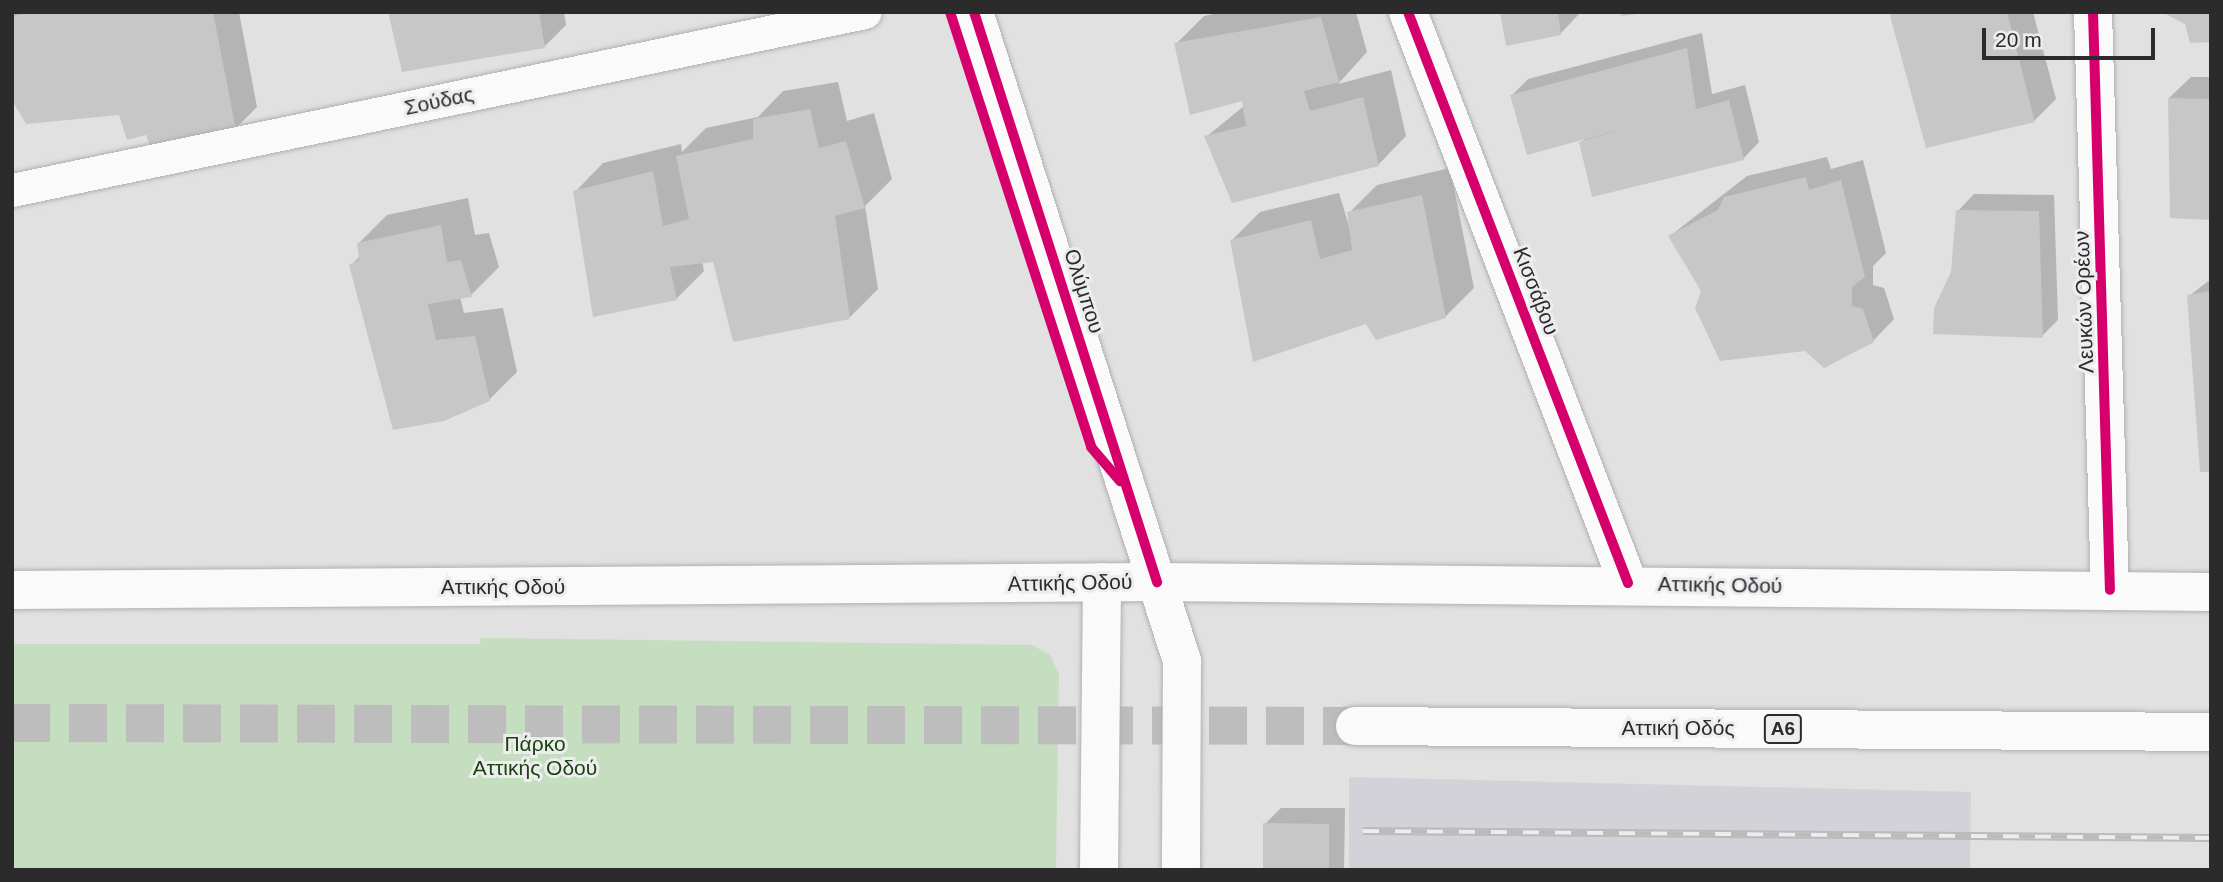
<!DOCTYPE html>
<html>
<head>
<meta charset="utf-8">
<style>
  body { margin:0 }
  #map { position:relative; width:2223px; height:882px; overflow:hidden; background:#e1e1e2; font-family:Helvetica,sans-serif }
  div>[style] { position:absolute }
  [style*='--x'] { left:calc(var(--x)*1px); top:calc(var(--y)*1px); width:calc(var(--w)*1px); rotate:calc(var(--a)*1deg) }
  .built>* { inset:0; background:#d2d2d8 }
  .green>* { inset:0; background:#c6dec0 }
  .shadow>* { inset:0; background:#0003 }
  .building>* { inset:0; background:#c8c7c8 }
  .highway-tunnel>* { height:38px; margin-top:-19px; transform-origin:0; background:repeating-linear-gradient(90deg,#bdbdbe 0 38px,transparent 0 57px) }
  .roads { filter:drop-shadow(0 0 2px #b0b0b0) drop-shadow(0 0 2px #b0b0b0) }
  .lane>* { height:33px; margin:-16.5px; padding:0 16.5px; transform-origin:16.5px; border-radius:16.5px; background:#fafafb }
  .street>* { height:38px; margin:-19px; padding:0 19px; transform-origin:19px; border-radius:19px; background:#fafafb }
  .secondary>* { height:38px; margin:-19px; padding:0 19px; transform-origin:19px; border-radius:19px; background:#fafafb }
  .highway>* { height:38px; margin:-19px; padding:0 19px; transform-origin:19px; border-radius:19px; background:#fafafb }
  .rail>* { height:8px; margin-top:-4px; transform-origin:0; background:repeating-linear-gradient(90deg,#ededf0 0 16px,#bbbbbc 0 32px); box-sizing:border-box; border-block:2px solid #bbbbbc }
  .cycleway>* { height:10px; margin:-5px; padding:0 5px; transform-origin:5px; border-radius:5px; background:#d6006c }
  span { translate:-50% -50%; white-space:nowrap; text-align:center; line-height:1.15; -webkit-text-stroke:6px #ededf0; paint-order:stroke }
  .shield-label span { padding:2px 5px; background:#ededf0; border:2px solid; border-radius:5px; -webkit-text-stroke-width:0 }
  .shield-label { font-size:19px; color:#2b2b2c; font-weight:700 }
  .street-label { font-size:21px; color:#2b2b2c }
  .park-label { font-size:21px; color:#1a450d }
  .frame { position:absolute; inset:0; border:14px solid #2b2b2c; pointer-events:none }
  .scale { position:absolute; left:1982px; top:28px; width:173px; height:32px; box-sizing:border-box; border:4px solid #2b2b2c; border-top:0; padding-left:9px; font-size:21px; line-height:24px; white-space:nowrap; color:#2b2b2c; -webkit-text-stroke:5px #ededf0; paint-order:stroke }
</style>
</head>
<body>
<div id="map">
  <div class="built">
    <div style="clip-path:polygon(1349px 777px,1971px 792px,1970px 870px,1349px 870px)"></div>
  </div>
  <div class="green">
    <div style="clip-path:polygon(481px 638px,1032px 645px,1050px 655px,1059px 674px,1056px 870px,12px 870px,12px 644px,480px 644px)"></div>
  </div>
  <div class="shadow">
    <div style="clip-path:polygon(12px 12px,239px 12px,257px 107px,236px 128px,147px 133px,120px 113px,12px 99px)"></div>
    <div style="clip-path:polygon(390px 12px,564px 12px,566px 25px,545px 46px)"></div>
    <div style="clip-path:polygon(1222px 12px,1356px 12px,1367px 52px,1338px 84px,1391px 70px,1406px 136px,1378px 165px,1206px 137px,1244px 106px,1243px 99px,1176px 44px,1204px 16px)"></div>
    <div style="clip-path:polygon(1502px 12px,1581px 12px,1560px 34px)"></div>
    <div style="clip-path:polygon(1891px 12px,2033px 12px,2056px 99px,2034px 121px)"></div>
    <div style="clip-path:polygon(1702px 33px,1712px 94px,1745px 85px,1759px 142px,1743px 159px,1581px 143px,1587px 137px,1512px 95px,1528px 79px)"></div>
    <div style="clip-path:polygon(2191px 77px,2211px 77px,2211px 218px,2169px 98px)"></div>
    <div style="clip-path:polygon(838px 82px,847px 121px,874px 113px,892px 179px,865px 206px,878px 289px,850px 317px,714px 260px,702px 261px,704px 271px,676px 299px,575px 192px,603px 163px,681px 144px,682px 152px,706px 128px,758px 117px,783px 91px)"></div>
    <div style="clip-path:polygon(1827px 157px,1831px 169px,1863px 160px,1886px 253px,1873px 266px,1873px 285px,1884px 288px,1894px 319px,1873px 341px,1703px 291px,1670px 236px,1747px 176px)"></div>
    <div style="clip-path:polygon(1450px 168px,1474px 288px,1445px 317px,1367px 322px,1232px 240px,1260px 212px,1339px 193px,1352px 236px,1349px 213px,1377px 185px)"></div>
    <div style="clip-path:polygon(1974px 194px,2054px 195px,2058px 320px,2042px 336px,1953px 272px,1958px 211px)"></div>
    <div style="clip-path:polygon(468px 198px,475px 235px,489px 233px,499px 267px,471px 295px,460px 297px,464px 313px,503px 308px,517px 372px,489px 400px,351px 265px,360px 256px,359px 243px,387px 215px)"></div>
    <div style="clip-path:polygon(2211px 279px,2211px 470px,2189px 296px)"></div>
    <div style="clip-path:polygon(1281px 808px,1345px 808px,1344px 870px,1265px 870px,1265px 824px)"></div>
  </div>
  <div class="building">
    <div style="clip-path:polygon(38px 12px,213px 12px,236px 130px,151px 148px,146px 135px,127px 140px,119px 115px,26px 124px,12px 100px,12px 16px)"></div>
    <div style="clip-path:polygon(388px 12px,539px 12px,545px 48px,402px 72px)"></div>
    <div style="clip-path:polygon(1500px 12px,1558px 12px,1561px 35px,1506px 46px)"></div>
    <div style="clip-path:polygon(1620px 12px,1638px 12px,1638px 14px,1621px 16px)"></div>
    <div style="clip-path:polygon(1889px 12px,2007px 12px,2035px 122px,1926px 148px)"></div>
    <div style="clip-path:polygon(2162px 12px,2211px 12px,2211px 42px,2190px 43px,2185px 24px)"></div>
    <div style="clip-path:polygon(1321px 17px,1339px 82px,1304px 91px,1310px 111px,1363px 97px,1379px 166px,1232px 203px,1204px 136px,1246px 126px,1242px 101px,1190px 115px,1174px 43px)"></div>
    <div style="clip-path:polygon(1687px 48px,1696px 109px,1729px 100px,1744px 160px,1592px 197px,1579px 142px,1623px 129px,1527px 155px,1510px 95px)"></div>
    <div style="clip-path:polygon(2168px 98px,2211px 99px,2211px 220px,2170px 218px)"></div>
    <div style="clip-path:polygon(810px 109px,819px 148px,846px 141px,865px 208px,835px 216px,850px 319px,733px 342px,713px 262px,670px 267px,677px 300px,593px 317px,573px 191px,653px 171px,663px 226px,689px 219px,676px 156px,753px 139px,753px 119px)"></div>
    <div style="clip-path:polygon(1806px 177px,1809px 190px,1841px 180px,1865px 277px,1852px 287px,1852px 306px,1863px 309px,1874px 342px,1824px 368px,1805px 351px,1720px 361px,1695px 308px,1701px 291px,1668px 236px,1718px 210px,1724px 197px)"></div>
    <div style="clip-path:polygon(1422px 195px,1446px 318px,1376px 340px,1366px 324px,1253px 362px,1230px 240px,1311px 220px,1320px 259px,1352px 250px,1347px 212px)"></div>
    <div style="clip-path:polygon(1956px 210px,2039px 211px,2043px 338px,1933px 334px,1934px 308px,1951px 272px)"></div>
    <div style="clip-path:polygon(441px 225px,447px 262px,461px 260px,472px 297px,428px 304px,436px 340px,475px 336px,490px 401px,444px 421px,393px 430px,349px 265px,359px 260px,357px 243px)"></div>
    <div style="clip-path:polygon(2211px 291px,2211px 472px,2200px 472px,2187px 295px)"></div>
    <div style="clip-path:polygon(1263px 823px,1329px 824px,1329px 870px,1263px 870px)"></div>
  </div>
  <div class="highway-tunnel">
    <div style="--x:12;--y:723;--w:1343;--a:0.13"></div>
  </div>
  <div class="roads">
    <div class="lane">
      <div style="--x:12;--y:190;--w:871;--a:-11.79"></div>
    </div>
    <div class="street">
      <div style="--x:1408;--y:12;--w:612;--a:68.93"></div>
      <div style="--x:2093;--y:12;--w:578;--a:88.32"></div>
    </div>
    <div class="secondary">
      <div style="--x:974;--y:12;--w:682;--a:72.23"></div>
      <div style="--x:1182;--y:661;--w:209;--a:90.3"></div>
      <div style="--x:12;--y:590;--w:1145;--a:-0.4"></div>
      <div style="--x:1157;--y:582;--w:1054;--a:0.54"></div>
      <div style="--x:1099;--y:870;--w:288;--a:-89.4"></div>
    </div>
    <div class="highway">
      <div style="--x:1355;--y:726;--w:856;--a:0.4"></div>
    </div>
  </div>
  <div class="rail">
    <div style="--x:1363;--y:831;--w:848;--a:0.47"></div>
  </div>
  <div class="cycleway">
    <div style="--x:950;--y:12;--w:457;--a:72"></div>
    <div style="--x:1091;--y:447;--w:45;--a:49.5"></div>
    <div style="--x:974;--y:12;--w:599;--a:72.2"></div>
    <div style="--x:1408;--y:12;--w:612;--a:68.93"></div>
    <div style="--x:2093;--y:12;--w:578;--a:88.32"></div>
  </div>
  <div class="shield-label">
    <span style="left:1783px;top:729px">Α6</span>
  </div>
  <div class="street-label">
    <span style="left:439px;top:101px;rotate:-12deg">Σούδας</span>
    <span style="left:1084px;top:291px;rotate:72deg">Ολύμπου</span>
    <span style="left:1536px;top:291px;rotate:69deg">Κισσάβου</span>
    <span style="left:2084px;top:302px;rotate:-92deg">Λευκών Ορέων</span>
    <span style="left:1070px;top:583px;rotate:-1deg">Αττικής Οδού</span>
    <span style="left:1720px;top:585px;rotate:1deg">Αττικής Οδού</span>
    <span style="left:503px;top:587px">Αττικής Οδού</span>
    <span style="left:1678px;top:728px">Αττική Οδός</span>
  </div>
  <div class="park-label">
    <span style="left:535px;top:756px">Πάρκο<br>Αττικής Οδού</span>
  </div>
  <div class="frame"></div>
  <div class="scale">20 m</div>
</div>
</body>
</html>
